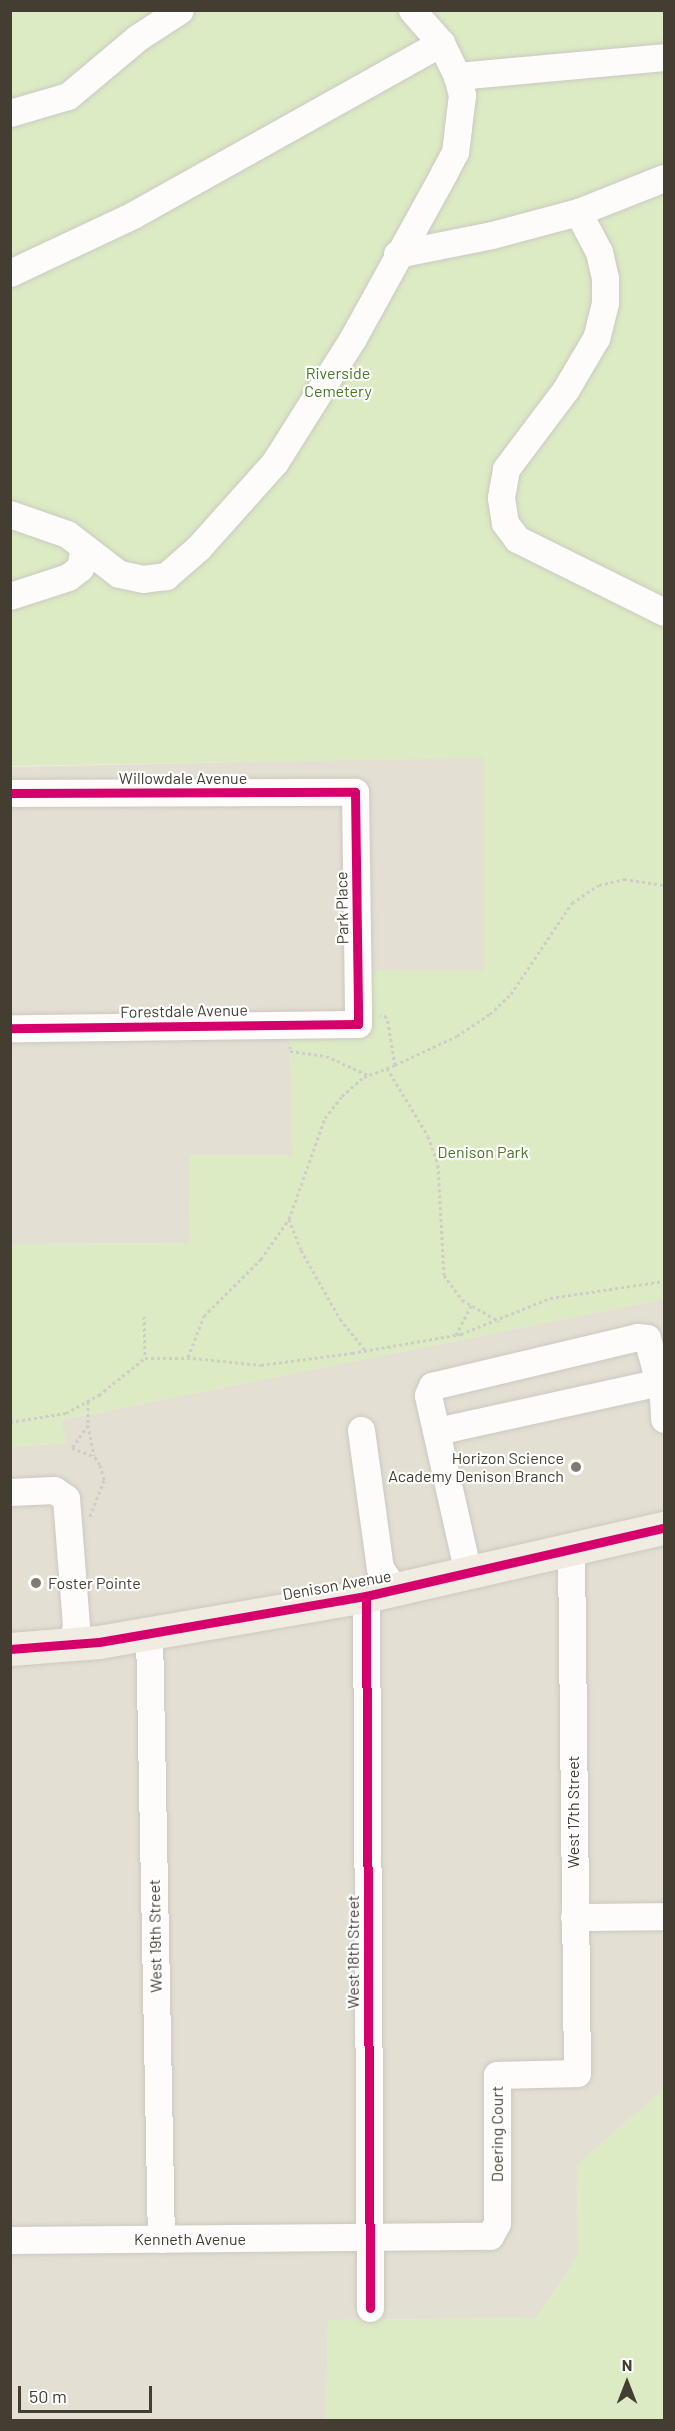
<!DOCTYPE html>
<html>
<head>
<meta charset="utf-8">
<style>
  body { margin:0 }
  #map { position:relative; width:675px; height:2431px; overflow:hidden; background:#efede6; font-family:Barlow,sans-serif }
  div>[style] { position:absolute }
  [style*='--x'] { left:calc(var(--x)*1px); top:calc(var(--y)*1px); width:calc(var(--w)*1px); rotate:calc(var(--a)*1deg) }
  .residential>* { inset:0; background:#e4dfd3 }
  .green>* { inset:0; background:#dcebc3 }
  .path>* { height:3px; margin-top:-1.5px; transform-origin:0; background:repeating-linear-gradient(90deg,#d0cdc9 0 3px,transparent 0 6px) }
  .roads { filter:drop-shadow(0 0 2px #cbc9c2) drop-shadow(0 0 2px #cbc9c2) }
  .minor>* { height:27px; margin:-13.5px; padding:0 13.5px; transform-origin:13.5px; border-radius:13.5px; background:#fdfcfb }
  .major>* { height:33px; margin:-16.5px; padding:0 16.5px; transform-origin:16.5px; border-radius:16.5px; background:#f0ece2 }
  .cycleway>* { height:9px; margin:-4.5px; padding:0 4.5px; transform-origin:4.5px; border-radius:4.5px; background:#d6006c }
  .dots>* { width:16px; height:16px; translate:-50% -50%; box-sizing:border-box; border:3px solid #fff; border-radius:50% }
  span { translate:-50% -50%; white-space:nowrap; text-align:center; line-height:1.15; -webkit-text-stroke:4.5px #fff; paint-order:stroke }
  .park-label { font-size:16px; color:#437a22 }
  .street-label { font-size:16px; color:#443e32 }
  .poi-label { font-size:16px; color:#443e32 }
  .right { translate:-100% -50%; text-align:right }
  .left { translate:0 -50%; text-align:left }
  .frame { position:absolute; inset:0; border:12px solid #443e32; pointer-events:none }
  .north { position:absolute; left:597px; top:2353px; width:60px; height:60px; -webkit-text-stroke:4px #fff; paint-order:stroke; rotate:0deg; font-size:16px; font-weight:700; line-height:24px; text-align:center; color:#443e32 }
  .north::after { content:''; display:block; margin:auto; width:21px; height:27px; background:#443e32; clip-path:polygon(50% 0,100% 100%,50% 72%,0 100%) }
  .scale { position:absolute; left:18px; top:2386px; width:134px; height:27px; box-sizing:border-box; border:3px solid #443e32; border-top:0; padding-left:8px; font-size:18px; line-height:21px; white-space:nowrap; color:#443e32; -webkit-text-stroke:4px #fff; paint-order:stroke }
</style>
</head>
<body>
<div id="map">
  <div class="residential">
    <div style="clip-path:polygon(484px 757px,484px 970px,358px 970px,358px 1024px,290px 1025px,292px 1155px,190px 1155px,189px 1243px,11px 1244px,10px 767px)"></div>
    <div style="clip-path:polygon(664px 1299px,664px 2089px,577px 2165px,578px 2255px,536px 2318px,328px 2320px,326px 2420px,11px 2420px,11px 1447px,66px 1443px,61px 1420px)"></div>
  </div>
  <div class="green">
    <div style="clip-path:polygon(11px 11px,664px 11px,664px 1299px,61px 1420px,66px 1443px,11px 1447px,11px 1244px,189px 1243px,190px 1155px,292px 1155px,290px 1025px,358px 1024px,358px 970px,484px 970px,484px 758px,11px 766px)"></div>
    <div style="clip-path:polygon(664px 2089px,664px 2420px,326px 2420px,328px 2320px,536px 2318px,578px 2255px,577px 2165px)"></div>
  </div>
  <div class="path">
    <div style="--x:290;--y:1046;--w:5;--a:90"></div>
    <div style="--x:290;--y:1051;--w:36;--a:8"></div>
    <div style="--x:326;--y:1056;--w:46;--a:24.3"></div>
    <div style="--x:395;--y:1065;--w:68;--a:-25.1"></div>
    <div style="--x:457;--y:1036;--w:40;--a:-34"></div>
    <div style="--x:490;--y:1014;--w:29;--a:-44"></div>
    <div style="--x:511;--y:994;--w:110;--a:-56.2"></div>
    <div style="--x:572;--y:903;--w:32;--a:-34"></div>
    <div style="--x:599;--y:885;--w:26;--a:-13"></div>
    <div style="--x:624;--y:879;--w:40;--a:8.5"></div>
    <div style="--x:387;--y:1068;--w:79;--a:58.9"></div>
    <div style="--x:428;--y:1136;--w:31;--a:71"></div>
    <div style="--x:438;--y:1165;--w:110;--a:86.9"></div>
    <div style="--x:444;--y:1275;--w:31;--a:54"></div>
    <div style="--x:462;--y:1300;--w:43;--a:29.6"></div>
    <div style="--x:289;--y:1219;--w:33;--a:69"></div>
    <div style="--x:301;--y:1250;--w:79;--a:60.5"></div>
    <div style="--x:340;--y:1319;--w:41;--a:50.9"></div>
    <div style="--x:144;--y:1316;--w:42;--a:88.6"></div>
    <div style="--x:456;--y:1335;--w:34;--a:-63"></div>
    <div style="--x:188;--y:1357;--w:44;--a:-68.7"></div>
    <div style="--x:204;--y:1316;--w:81;--a:-45"></div>
    <div style="--x:261;--y:1259;--w:49;--a:-55"></div>
    <div style="--x:289;--y:1219;--w:107;--a:-70.4"></div>
    <div style="--x:325;--y:1118;--w:28;--a:-52"></div>
    <div style="--x:342;--y:1096;--w:29;--a:-41"></div>
    <div style="--x:364;--y:1077;--w:33;--a:-21"></div>
    <div style="--x:395;--y:1065;--w:49;--a:-99.5"></div>
    <div style="--x:387;--y:1017;--w:7;--a:-164"></div>
    <div style="--x:88;--y:1401;--w:24;--a:90"></div>
    <div style="--x:88;--y:1425;--w:28;--a:125"></div>
    <div style="--x:72;--y:1448;--w:25;--a:21"></div>
    <div style="--x:95;--y:1457;--w:9;--a:58"></div>
    <div style="--x:100;--y:1465;--w:16;--a:75"></div>
    <div style="--x:104;--y:1480;--w:40;--a:111"></div>
    <div style="--x:10;--y:1422;--w:57;--a:-9.1"></div>
    <div style="--x:66;--y:1413;--w:38;--a:-29"></div>
    <div style="--x:99;--y:1395;--w:59;--a:-38.8"></div>
    <div style="--x:145;--y:1358;--w:48;--a:0"></div>
    <div style="--x:193;--y:1358;--w:68;--a:5.9"></div>
    <div style="--x:261;--y:1365;--w:92;--a:-7.5"></div>
    <div style="--x:352;--y:1353;--w:111;--a:-9.9"></div>
    <div style="--x:461;--y:1334;--w:96;--a:-22"></div>
    <div style="--x:550;--y:1298;--w:115;--a:-8.5"></div>
    <div style="--x:88;--y:1425;--w:31;--a:79"></div>
  </div>
  <div class="roads">
    <div class="minor">
      <div style="--x:412;--y:10;--w:44;--a:48.7"></div>
      <div style="--x:457;--y:76;--w:208;--a:-5.2"></div>
      <div style="--x:10;--y:113;--w:60;--a:-16.3"></div>
      <div style="--x:68;--y:96;--w:90;--a:-40"></div>
      <div style="--x:137;--y:38;--w:51;--a:-33.1"></div>
      <div style="--x:578;--y:212;--w:45;--a:62.3"></div>
      <div style="--x:599;--y:252;--w:27;--a:77"></div>
      <div style="--x:605;--y:278;--w:25;--a:90"></div>
      <div style="--x:605;--y:303;--w:36;--a:104"></div>
      <div style="--x:596;--y:338;--w:59;--a:120.5"></div>
      <div style="--x:566;--y:389;--w:100;--a:126.9"></div>
      <div style="--x:506;--y:469;--w:29;--a:100"></div>
      <div style="--x:501;--y:498;--w:25;--a:81"></div>
      <div style="--x:505;--y:523;--w:20;--a:53"></div>
      <div style="--x:517;--y:539;--w:164;--a:26.4"></div>
      <div style="--x:397;--y:254;--w:97;--a:-11.3"></div>
      <div style="--x:492;--y:235;--w:89;--a:-15"></div>
      <div style="--x:578;--y:212;--w:92;--a:-21.6"></div>
      <div style="--x:10;--y:273;--w:136;--a:-25.2"></div>
      <div style="--x:133;--y:215;--w:353;--a:-29.2"></div>
      <div style="--x:441;--y:43;--w:37;--a:64"></div>
      <div style="--x:457;--y:76;--w:20;--a:75"></div>
      <div style="--x:462;--y:95;--w:33;--a:97"></div>
      <div style="--x:458;--y:128;--w:24;--a:97"></div>
      <div style="--x:455;--y:152;--w:24;--a:118"></div>
      <div style="--x:444;--y:173;--w:188;--a:118.9"></div>
      <div style="--x:353;--y:338;--w:146;--a:122.2"></div>
      <div style="--x:275;--y:462;--w:115;--a:131.8"></div>
      <div style="--x:198;--y:548;--w:43;--a:138.8"></div>
      <div style="--x:166;--y:576;--w:23;--a:173"></div>
      <div style="--x:143;--y:579;--w:25;--a:-168"></div>
      <div style="--x:119;--y:574;--w:66;--a:-142.4"></div>
      <div style="--x:67;--y:534;--w:60;--a:-160.7"></div>
      <div style="--x:10;--y:596;--w:61;--a:-18.1"></div>
      <div style="--x:68;--y:577;--w:15;--a:-37"></div>
      <div style="--x:80;--y:568;--w:21;--a:-79"></div>
      <div style="--x:10;--y:793;--w:345;--a:-0.2"></div>
      <div style="--x:355;--y:792;--w:220;--a:89.2"></div>
      <div style="--x:358;--y:1012;--w:12;--a:90"></div>
      <div style="--x:358;--y:1024;--w:348;--a:179.3"></div>
      <div style="--x:361;--y:1430;--w:139;--a:82.2"></div>
      <div style="--x:380;--y:1568;--w:27;--a:56"></div>
      <div style="--x:437;--y:1431;--w:227;--a:-12.4"></div>
      <div style="--x:10;--y:1492;--w:44;--a:-2.6"></div>
      <div style="--x:54;--y:1490;--w:14;--a:34"></div>
      <div style="--x:66;--y:1498;--w:128;--a:85.5"></div>
      <div style="--x:76;--y:1626;--w:20;--a:105"></div>
      <div style="--x:468;--y:1573;--w:182;--a:-102.7"></div>
      <div style="--x:428;--y:1395;--w:10;--a:-66"></div>
      <div style="--x:432;--y:1386;--w:211;--a:-13.4"></div>
      <div style="--x:637;--y:1337;--w:10;--a:6"></div>
      <div style="--x:647;--y:1338;--w:61;--a:74.8"></div>
      <div style="--x:663;--y:1397;--w:22;--a:87"></div>
      <div style="--x:366;--y:1596;--w:712;--a:89.68"></div>
      <div style="--x:149;--y:1633;--w:606;--a:88.87"></div>
      <div style="--x:574;--y:1917;--w:90;--a:-0.6"></div>
      <div style="--x:10;--y:2240;--w:480;--a:-0.5"></div>
      <div style="--x:490;--y:2236;--w:15;--a:-62"></div>
      <div style="--x:497;--y:2223;--w:148;--a:-90"></div>
      <div style="--x:497;--y:2075;--w:80;--a:-1.4"></div>
      <div style="--x:577;--y:2073;--w:523;--a:-90.66"></div>
    </div>
    <div class="major">
      <div style="--x:10;--y:1649;--w:89;--a:-4.5"></div>
      <div style="--x:99;--y:1642;--w:271;--a:-9.8"></div>
      <div style="--x:366;--y:1596;--w:306;--a:-12.9"></div>
    </div>
  </div>
  <div class="cycleway">
    <div style="--x:10;--y:793;--w:345;--a:-0.2"></div>
    <div style="--x:355;--y:792;--w:220;--a:89.2"></div>
    <div style="--x:358;--y:1012;--w:12;--a:90"></div>
    <div style="--x:358;--y:1024;--w:348;--a:179.3"></div>
    <div style="--x:366;--y:1596;--w:712;--a:89.68"></div>
    <div style="--x:10;--y:1649;--w:89;--a:-4.5"></div>
    <div style="--x:99;--y:1642;--w:271;--a:-9.8"></div>
    <div style="--x:366;--y:1596;--w:306;--a:-12.9"></div>
  </div>
  <div class="dots">
    <div style="left:576px;top:1467px;background:#807b71"></div>
    <div style="left:36px;top:1583px;background:#807b71"></div>
  </div>
  <div class="park-label">
    <span style="left:338px;top:382px">Riverside<br>Cemetery</span>
    <span style="left:483px;top:1152px">Denison Park</span>
  </div>
  <div class="street-label">
    <span style="left:183px;top:778px">Willowdale Avenue</span>
    <span style="left:342px;top:908px;rotate:-91deg">Park Place</span>
    <span style="left:184px;top:1011px;rotate:-1deg">Forestdale Avenue</span>
    <span style="left:337px;top:1585px;rotate:-10deg">Denison Avenue</span>
    <span style="left:573px;top:1812px;rotate:-90deg">West 17th Street</span>
    <span style="left:155px;top:1936px;rotate:-91deg">West 19th Street</span>
    <span style="left:353px;top:1952px;rotate:-90deg">West 18th Street</span>
    <span style="left:497px;top:2134px;rotate:-90deg">Doering Court</span>
    <span style="left:190px;top:2239px">Kenneth Avenue</span>
  </div>
  <div class="poi-label">
    <span class="right" style="left:564px;top:1467px">Horizon Science<br>Academy Denison Branch</span>
    <span class="left" style="left:48px;top:1583px">Foster Pointe</span>
  </div>
  <div class="frame"></div>
  <div class="north">N</div>
  <div class="scale">50 m</div>
</div>
</body>
</html>
